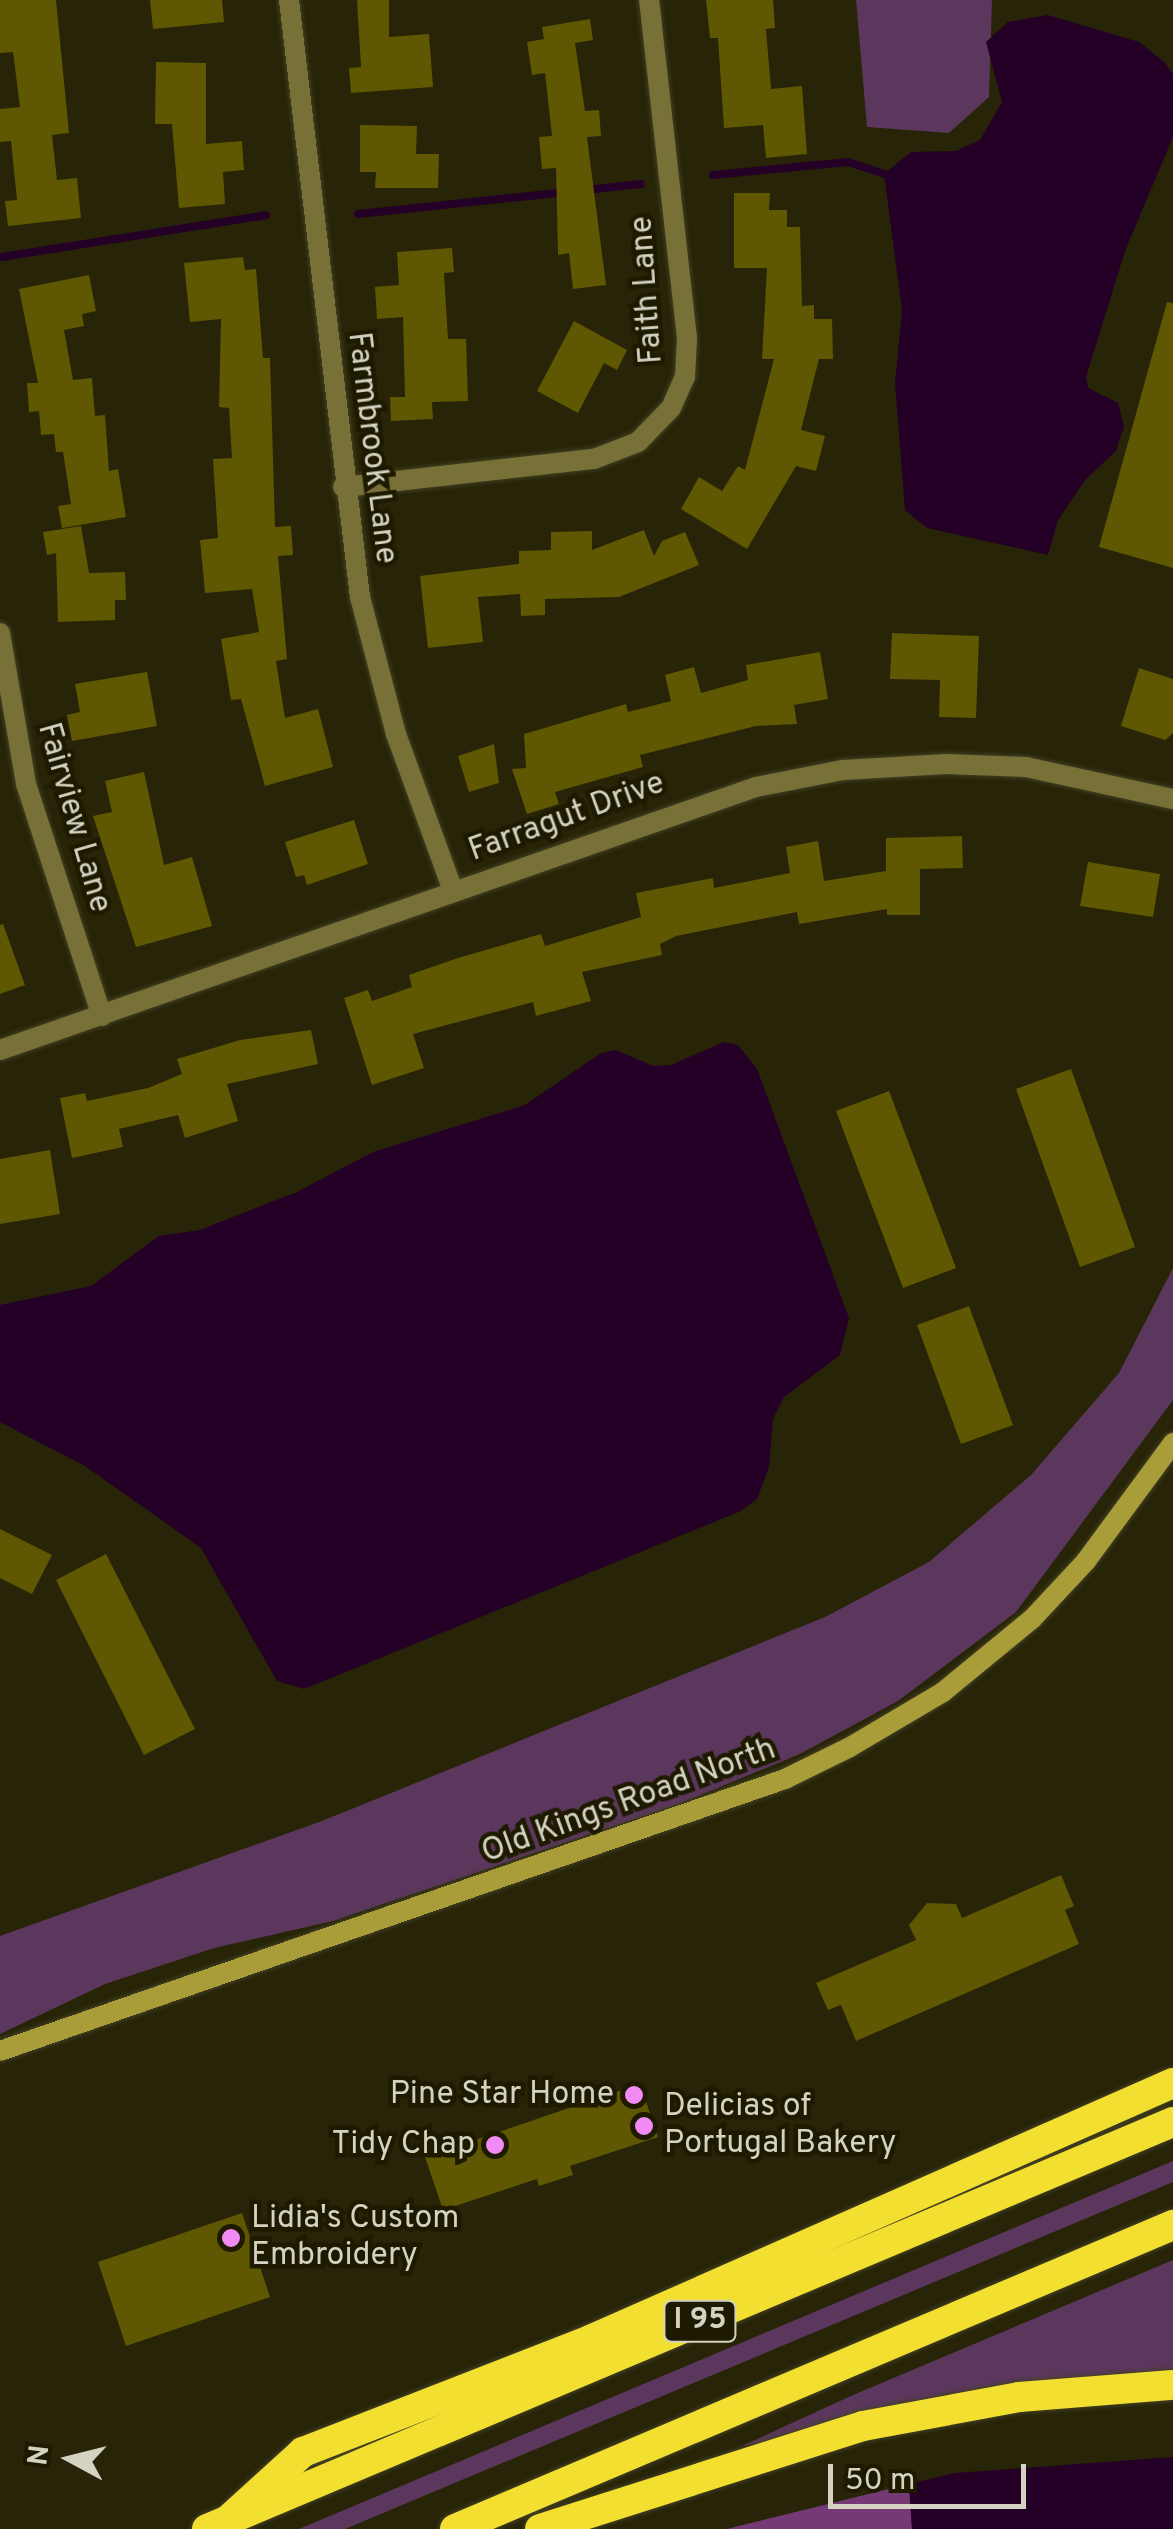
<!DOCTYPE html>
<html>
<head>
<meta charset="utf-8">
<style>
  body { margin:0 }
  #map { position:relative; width:1173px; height:2529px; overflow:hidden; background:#272407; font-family:Overpass,sans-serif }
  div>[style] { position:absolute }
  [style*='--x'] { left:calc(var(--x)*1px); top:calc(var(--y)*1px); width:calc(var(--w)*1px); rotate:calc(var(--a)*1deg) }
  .green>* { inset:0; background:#5c375d }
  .forest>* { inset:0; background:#753a76 }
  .water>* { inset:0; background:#240026 }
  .stream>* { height:8px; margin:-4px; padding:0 4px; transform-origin:4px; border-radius:4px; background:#240026 }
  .building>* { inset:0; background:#5f5702 }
  .roads { filter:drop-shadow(0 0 2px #434025) drop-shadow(0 0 2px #434025) }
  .street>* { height:20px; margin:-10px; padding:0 10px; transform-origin:10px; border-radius:10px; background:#787137 }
  .secondary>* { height:20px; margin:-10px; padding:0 10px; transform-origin:10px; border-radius:10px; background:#a99d39 }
  .highway>* { height:30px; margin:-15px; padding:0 15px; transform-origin:15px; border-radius:15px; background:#f2df2f }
  .dots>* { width:28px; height:28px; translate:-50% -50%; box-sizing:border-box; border:5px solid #1d1a00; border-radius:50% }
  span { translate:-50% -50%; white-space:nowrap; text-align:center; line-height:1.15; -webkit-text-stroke:9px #1d1a00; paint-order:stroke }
  .shield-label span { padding:2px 8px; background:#1d1a00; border:2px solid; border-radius:8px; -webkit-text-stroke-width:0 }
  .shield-label { font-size:30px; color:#d4d3c2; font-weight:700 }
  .street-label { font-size:32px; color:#d4d3c2 }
  .poi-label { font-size:32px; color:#d4d3c2 }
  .right { translate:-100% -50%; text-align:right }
  .left { translate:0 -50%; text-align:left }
  .north { position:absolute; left:20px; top:2409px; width:100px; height:100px; -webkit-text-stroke:8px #1d1a00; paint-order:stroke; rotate:277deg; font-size:28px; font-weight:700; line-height:40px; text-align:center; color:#d4d3c2 }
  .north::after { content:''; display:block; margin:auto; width:35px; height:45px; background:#d4d3c2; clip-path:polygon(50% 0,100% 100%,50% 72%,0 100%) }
  .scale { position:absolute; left:828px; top:2464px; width:198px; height:45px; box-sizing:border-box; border:5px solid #d4d3c2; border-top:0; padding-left:12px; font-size:30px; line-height:35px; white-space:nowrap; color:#d4d3c2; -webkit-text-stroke:8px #1d1a00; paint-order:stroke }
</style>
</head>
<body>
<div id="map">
  <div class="green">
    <div style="clip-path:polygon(856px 0,992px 0,989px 97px,949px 133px,867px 127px)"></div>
    <div style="clip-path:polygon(1173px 1268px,1173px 1400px,1016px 1612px,898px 1701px,800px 1754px,676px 1805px,333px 1921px,214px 1948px,105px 1984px,0 2034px,0 1936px,322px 1821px,825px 1617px,929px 1562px,1031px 1475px,1119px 1373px)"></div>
    <div style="clip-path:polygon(1173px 2161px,1173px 2182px,345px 2529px,299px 2529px)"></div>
    <div style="clip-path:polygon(1173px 2260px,1173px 2376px,742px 2446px,853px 2395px)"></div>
  </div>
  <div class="forest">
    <div style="clip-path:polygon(909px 2484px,912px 2529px,727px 2529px)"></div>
  </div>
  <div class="water">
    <div style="clip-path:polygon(1048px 15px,1139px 42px,1164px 62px,1173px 74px,1173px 137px,1125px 251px,1086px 377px,1088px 388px,1118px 403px,1124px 427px,1116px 451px,1086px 479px,1058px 520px,1048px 555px,927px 528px,905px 510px,895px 383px,902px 310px,884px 174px,911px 152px,956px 151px,980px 140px,1002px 102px,986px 42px,1008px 22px)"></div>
    <div style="clip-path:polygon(724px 1042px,738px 1045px,757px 1069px,849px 1318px,840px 1355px,784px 1397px,773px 1419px,769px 1467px,757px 1499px,741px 1511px,304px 1689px,277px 1681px,201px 1548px,85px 1466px,0 1422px,0 1305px,91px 1286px,159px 1236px,200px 1230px,297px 1192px,373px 1152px,525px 1105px,601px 1053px,616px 1050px,653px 1066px,671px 1065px)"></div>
    <div style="clip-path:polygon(1173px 2457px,1173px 2529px,912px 2529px,909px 2484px,955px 2473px)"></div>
  </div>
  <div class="stream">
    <div style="--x:713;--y:175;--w:136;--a:-5.5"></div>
    <div style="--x:848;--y:162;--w:38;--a:18"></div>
    <div style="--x:586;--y:190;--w:55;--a:-6.2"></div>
    <div style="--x:358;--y:214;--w:210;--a:-6"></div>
    <div style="--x:2;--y:257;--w:267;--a:-9"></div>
  </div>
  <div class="building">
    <div style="clip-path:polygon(0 0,56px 0,69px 133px,52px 135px,57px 180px,77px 178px,81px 218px,8px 226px,5px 201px,17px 200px,11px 141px,0 142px,0 109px,20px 107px,13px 52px,0 53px)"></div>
    <div style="clip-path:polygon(150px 0,222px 0,224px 22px,153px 29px)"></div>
    <div style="clip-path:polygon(357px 0,389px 0,389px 37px,429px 34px,433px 87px,351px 93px,349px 68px,361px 67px)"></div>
    <div style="clip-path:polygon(706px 0,773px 0,775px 28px,766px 29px,771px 89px,802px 86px,807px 154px,766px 158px,763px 125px,724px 128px,718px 38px,710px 38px)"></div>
    <div style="clip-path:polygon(590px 19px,593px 40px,575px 43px,585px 111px,599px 110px,601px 136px,587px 137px,606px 285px,573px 289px,569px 253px,558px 255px,556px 168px,542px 169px,539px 137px,552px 136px,545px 73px,532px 75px,527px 42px,544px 39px,542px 27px)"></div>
    <div style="clip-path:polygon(156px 62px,206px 63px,206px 144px,242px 141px,244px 170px,223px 172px,225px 204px,179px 208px,172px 124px,155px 124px)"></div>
    <div style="clip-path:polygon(360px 125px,417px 126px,416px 154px,439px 154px,438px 188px,375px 188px,376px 172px,360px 172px)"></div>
    <div style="clip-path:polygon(734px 193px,770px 193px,769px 210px,787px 210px,787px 227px,800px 227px,802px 306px,814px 305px,814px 319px,832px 319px,833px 359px,819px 359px,801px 430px,825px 436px,816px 471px,796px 466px,747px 549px,681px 509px,699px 477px,722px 491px,738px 466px,745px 470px,774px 359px,762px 359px,767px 268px,734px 268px)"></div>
    <div style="clip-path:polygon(452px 248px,454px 272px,444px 273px,448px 339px,466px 339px,468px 401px,432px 402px,433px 419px,391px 421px,390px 397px,405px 397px,403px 317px,377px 319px,375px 287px,399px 285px,397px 252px)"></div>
    <div style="clip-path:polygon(243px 257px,245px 270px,256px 269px,263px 358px,270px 358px,275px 527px,291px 526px,293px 555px,278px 556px,287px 659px,276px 661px,285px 718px,318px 709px,333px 767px,265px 786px,241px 699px,231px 700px,221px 639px,259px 632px,252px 589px,205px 593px,200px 540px,218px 538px,213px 459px,232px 458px,229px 408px,219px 407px,221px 319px,190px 322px,184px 263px)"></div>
    <div style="clip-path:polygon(89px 275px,96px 311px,82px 314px,84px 326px,64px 330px,73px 380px,92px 378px,95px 416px,105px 415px,109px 471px,118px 469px,126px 517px,62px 528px,58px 506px,71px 504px,63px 452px,56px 452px,54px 434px,41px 435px,39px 411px,29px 412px,27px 383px,38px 383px,19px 289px)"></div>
    <div style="clip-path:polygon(1167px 302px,1173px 303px,1173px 568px,1099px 547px)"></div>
    <div style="clip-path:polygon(574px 321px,627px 350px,617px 370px,604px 363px,578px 413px,537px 391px)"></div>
    <div style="clip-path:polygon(81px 526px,89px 573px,125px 572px,126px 600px,115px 600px,115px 620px,58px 622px,56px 553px,47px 555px,43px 532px)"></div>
    <div style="clip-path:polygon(644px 530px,654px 556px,662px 541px,685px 532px,699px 565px,619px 597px,545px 599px,545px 615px,521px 616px,520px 594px,478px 597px,483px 642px,428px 648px,420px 576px,519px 564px,519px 551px,551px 550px,551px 532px,592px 531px,592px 550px)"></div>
    <div style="clip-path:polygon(892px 633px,979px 636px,976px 718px,939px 717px,940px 680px,890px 679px)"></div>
    <div style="clip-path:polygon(820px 652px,828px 699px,794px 705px,797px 724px,756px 726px,640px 755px,643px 767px,555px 792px,559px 804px,527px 814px,512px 769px,526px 768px,524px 734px,626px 704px,628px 712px,671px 701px,665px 675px,694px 667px,701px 693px,748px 680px,746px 665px)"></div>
    <div style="clip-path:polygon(1139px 668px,1173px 679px,1173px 733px,1165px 740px,1121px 726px)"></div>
    <div style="clip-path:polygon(147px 672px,157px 726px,72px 741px,67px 715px,80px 712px,75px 684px)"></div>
    <div style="clip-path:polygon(494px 744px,499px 783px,469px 792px,458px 756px)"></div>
    <div style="clip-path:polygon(144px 772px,164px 865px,192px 857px,212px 926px,136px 947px,93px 816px,112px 812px,105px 781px)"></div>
    <div style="clip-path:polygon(354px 820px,368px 864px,307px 885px,304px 875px,296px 877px,285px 842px)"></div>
    <div style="clip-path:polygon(962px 836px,963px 868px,920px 869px,920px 915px,887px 915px,887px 909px,799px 924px,797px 912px,676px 936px,660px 944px,662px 955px,582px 972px,591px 1001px,536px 1016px,533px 1002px,413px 1034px,424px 1068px,372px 1085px,344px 998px,368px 990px,372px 1001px,412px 987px,409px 975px,458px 958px,541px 934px,545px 946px,641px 917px,636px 893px,713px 878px,714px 888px,790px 873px,786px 847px,818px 841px,824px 881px,886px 871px,886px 838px)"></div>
    <div style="clip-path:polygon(1088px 862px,1160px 874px,1153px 917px,1080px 906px)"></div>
    <div style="clip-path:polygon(3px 924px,25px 985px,0 994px,0 925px)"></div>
    <div style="clip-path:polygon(311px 1030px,318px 1064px,227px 1084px,238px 1121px,185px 1138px,178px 1115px,119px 1129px,123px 1147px,72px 1158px,60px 1098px,85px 1093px,87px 1101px,148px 1088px,182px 1074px,177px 1059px,240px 1040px)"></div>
    <div style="clip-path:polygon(1071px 1069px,1135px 1247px,1080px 1267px,1016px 1089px)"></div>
    <div style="clip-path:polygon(889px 1091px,956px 1268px,903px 1288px,836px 1111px)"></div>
    <div style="clip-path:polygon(50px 1150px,60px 1214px,0 1224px,0 1159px)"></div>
    <div style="clip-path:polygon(969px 1306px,1013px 1425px,961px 1444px,917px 1325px)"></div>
    <div style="clip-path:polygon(0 1529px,52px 1555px,32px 1594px,0 1578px)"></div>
    <div style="clip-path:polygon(106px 1554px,195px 1729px,144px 1755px,56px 1580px)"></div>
    <div style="clip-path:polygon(1061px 1875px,1074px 1906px,1065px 1910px,1079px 1944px,856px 2041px,841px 2005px,828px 2010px,816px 1983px,916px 1940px,909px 1925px,927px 1903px,956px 1904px,962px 1918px)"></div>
    <div style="clip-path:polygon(640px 2084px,658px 2137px,570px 2166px,573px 2175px,539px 2186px,537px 2179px,443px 2210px,425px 2157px)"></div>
    <div style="clip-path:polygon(242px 2213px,270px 2297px,126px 2346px,98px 2262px)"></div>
  </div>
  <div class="roads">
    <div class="street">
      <div style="--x:289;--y:0;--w:601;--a:83.22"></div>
      <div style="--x:360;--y:597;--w:142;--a:75.3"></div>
      <div style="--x:396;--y:734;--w:167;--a:70"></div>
      <div style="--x:343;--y:487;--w:253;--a:-6.4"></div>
      <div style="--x:594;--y:459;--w:47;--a:-21.1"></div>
      <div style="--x:638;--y:442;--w:47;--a:-45.9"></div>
      <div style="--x:671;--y:408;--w:34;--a:-66"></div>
      <div style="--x:685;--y:377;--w:39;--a:-87"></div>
      <div style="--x:687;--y:338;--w:340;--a:-96.4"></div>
      <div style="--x:0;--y:633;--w:153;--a:80.2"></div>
      <div style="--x:26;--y:784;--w:244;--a:71.9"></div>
      <div style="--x:0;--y:1050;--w:800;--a:-19.18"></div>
      <div style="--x:756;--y:787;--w:89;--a:-11.1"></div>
      <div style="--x:843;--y:770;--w:103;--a:-3.3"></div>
      <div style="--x:946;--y:764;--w:80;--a:2.1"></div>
      <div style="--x:1026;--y:767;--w:150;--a:12.3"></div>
    </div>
    <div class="secondary">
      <div style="--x:0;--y:2051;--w:831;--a:-19.11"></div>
      <div style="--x:785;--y:1779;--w:72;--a:-26.2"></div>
      <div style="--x:850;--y:1747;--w:108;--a:-30.6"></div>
      <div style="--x:943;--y:1692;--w:115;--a:-39.4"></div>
      <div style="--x:1032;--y:1619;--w:79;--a:-47"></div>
      <div style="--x:1086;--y:1561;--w:147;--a:-53.6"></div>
    </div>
    <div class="highway">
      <div style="--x:227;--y:2521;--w:103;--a:-42.2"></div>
      <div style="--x:303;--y:2452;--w:308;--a:-21.3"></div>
      <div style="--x:590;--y:2340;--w:637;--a:-23.79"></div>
      <div style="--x:207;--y:2529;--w:1048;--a:-22.85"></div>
      <div style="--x:455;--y:2529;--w:780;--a:-22.95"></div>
      <div style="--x:540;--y:2529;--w:339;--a:-17.7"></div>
      <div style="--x:863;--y:2426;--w:159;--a:-10.5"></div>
      <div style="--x:1019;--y:2397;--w:154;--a:-4.5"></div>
    </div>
  </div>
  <div class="dots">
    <div style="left:634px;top:2095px;background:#f18af4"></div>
    <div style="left:644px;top:2126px;background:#f18af4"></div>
    <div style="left:495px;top:2145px;background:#f18af4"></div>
    <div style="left:231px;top:2238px;background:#f18af4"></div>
  </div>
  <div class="shield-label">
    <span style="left:700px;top:2321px">I 95</span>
  </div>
  <div class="street-label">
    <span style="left:648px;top:290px;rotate:-94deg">Faith Lane</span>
    <span style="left:371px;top:448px;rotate:83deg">Farmbrook Lane</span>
    <span style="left:73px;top:818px;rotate:74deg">Fairview Lane</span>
    <span style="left:567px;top:818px;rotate:-20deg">Farragut Drive</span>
    <span style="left:629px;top:1802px;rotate:-20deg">Old Kings Road North</span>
  </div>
  <div class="poi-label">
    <span class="right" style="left:614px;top:2095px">Pine Star Home</span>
    <span class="left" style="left:664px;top:2126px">Delicias of<br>Portugal Bakery</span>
    <span class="right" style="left:475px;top:2145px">Tidy Chap</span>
    <span class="left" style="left:251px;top:2238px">Lidia's Custom<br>Embroidery</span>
  </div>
  <div class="north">N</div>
  <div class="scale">50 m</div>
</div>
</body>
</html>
